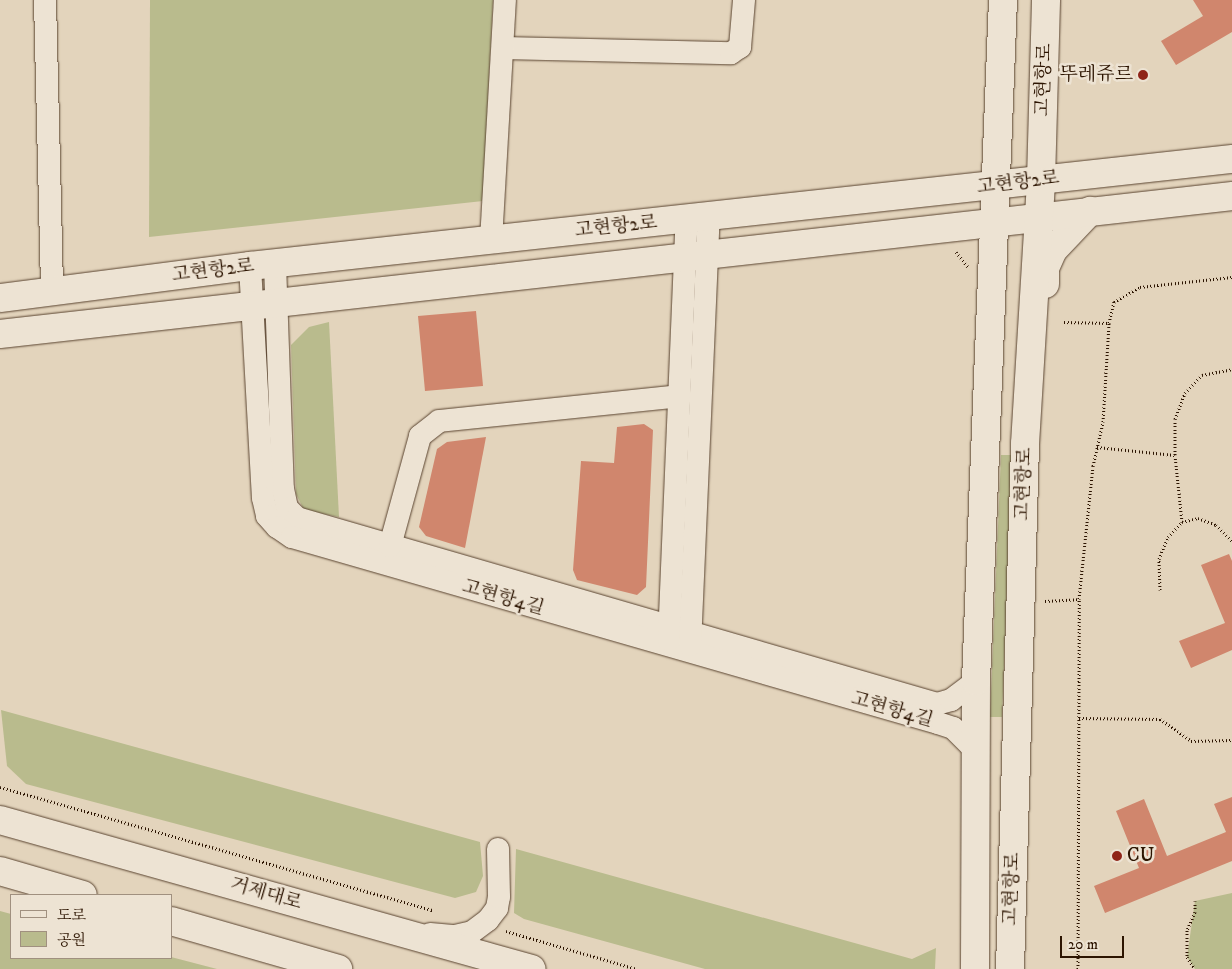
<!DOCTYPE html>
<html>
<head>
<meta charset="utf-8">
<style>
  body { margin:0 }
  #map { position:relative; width:1232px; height:969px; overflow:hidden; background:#e3d4bc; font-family:"IM FELL DW Pica","Noto Serif KR",serif }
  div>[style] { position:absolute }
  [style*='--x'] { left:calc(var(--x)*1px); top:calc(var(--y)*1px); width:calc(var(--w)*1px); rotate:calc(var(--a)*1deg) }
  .green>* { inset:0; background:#b9bb8d }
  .building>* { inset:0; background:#d0866d }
  .path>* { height:3px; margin-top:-1.5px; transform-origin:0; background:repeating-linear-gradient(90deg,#2c1401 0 1px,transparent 0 3.5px) }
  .roads { filter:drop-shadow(0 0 1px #5a4430) drop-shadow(0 0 1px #5a4430) }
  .street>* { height:22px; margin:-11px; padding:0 11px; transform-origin:11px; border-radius:11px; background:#ede3d3 }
  .secondary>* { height:28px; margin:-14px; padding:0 14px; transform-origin:14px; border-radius:14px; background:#ede3d3 }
  .dots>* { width:14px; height:14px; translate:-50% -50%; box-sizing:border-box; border:2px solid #ede3d3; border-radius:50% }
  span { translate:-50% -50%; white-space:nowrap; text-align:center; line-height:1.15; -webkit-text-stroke:5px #ede3d3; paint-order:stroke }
  .poi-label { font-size:19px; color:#2c1401 }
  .right { translate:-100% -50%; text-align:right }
  .left { translate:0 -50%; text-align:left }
  .street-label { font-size:19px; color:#2c1401 }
  .legend { position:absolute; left:10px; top:894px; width:162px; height:65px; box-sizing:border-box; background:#ede3d3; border:1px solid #a0907f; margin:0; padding:6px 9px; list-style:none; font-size:15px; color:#2c1401 }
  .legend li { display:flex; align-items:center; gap:10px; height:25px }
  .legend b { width:25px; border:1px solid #a0907f }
  .scale { position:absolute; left:1060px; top:936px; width:64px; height:22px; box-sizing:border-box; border:2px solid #2c1401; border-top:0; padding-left:6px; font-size:15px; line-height:18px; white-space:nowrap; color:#2c1401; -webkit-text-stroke:4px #ede3d3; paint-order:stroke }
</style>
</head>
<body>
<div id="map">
  <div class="green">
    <div style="clip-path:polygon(150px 0,493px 0,483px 201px,149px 237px)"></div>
    <div style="clip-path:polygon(329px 322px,339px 517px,304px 510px,296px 494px,291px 345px,309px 327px)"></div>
    <div style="clip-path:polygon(1001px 455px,1012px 455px,1002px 717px,990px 717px)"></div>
    <div style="clip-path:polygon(1px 710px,480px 842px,483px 876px,476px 892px,455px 898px,26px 784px,7px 766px)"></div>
    <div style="clip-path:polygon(516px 849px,912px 959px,936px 948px,935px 969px,705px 969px,524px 919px,514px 913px)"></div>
    <div style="clip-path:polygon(1232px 893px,1232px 969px,1195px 969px,1187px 957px,1195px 901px)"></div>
    <div style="clip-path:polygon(0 911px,11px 914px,11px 958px,171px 957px,217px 969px,0 969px)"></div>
  </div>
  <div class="building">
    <div style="clip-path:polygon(1193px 0,1232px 0,1232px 32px,1176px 65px,1161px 41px,1203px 16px)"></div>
    <div style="clip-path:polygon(476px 311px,483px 386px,425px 391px,418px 316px)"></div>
    <div style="clip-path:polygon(644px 424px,653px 430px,646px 587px,637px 595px,577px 580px,573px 570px,581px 461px,614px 463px,617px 427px)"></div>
    <div style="clip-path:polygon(486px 437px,465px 548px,426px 536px,419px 527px,437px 449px,447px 442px)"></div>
    <div style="clip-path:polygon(1229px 554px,1232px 561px,1232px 650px,1191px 668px,1179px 641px,1225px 623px,1201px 565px)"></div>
    <div style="clip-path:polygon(1232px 797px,1232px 861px,1105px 913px,1094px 886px,1139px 868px,1116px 811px,1144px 799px,1167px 856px,1226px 832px,1214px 804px)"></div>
  </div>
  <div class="path">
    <div style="--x:956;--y:252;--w:19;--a:51"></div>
    <div style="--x:1064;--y:322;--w:45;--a:1.3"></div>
    <div style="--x:1097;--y:447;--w:78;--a:5.9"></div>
    <div style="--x:1182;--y:522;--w:67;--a:-96"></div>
    <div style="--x:1175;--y:455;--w:36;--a:-90"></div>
    <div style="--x:1175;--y:419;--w:28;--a:-69"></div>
    <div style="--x:1185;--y:393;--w:25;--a:-47"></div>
    <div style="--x:1202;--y:375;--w:31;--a:-11"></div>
    <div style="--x:1160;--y:590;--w:31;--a:-92"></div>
    <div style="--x:1159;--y:559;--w:24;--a:-68"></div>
    <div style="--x:1168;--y:537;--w:21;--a:-47"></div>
    <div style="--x:1182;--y:522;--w:16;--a:-14"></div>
    <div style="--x:1198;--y:518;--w:19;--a:21"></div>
    <div style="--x:1216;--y:525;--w:23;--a:45"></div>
    <div style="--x:1045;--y:601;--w:34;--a:-3"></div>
    <div style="--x:1079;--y:718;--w:81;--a:0.7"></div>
    <div style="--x:1160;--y:719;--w:38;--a:35"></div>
    <div style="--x:1191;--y:741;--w:41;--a:-1.4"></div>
    <div style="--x:0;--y:787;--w:451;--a:15.9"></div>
    <div style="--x:1195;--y:901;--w:11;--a:90"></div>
    <div style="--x:1195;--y:912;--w:20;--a:114"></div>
    <div style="--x:1187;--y:930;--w:27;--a:90"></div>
    <div style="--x:1187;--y:957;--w:14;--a:56"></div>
    <div style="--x:506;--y:931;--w:136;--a:16.2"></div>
    <div style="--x:1078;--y:969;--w:370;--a:-89.8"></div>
    <div style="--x:1079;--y:599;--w:134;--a:-84"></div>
    <div style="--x:1093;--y:466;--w:45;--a:-77.2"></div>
    <div style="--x:1103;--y:422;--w:99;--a:-86.5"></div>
    <div style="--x:1109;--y:323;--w:22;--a:-77"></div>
    <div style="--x:1114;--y:302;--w:30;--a:-30"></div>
    <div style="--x:1140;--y:287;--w:93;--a:-6.2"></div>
  </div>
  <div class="roads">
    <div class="street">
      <div style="--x:45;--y:0;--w:290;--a:88.6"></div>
      <div style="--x:503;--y:48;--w:228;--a:1.3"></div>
      <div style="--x:731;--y:53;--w:11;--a:-34"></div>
      <div style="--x:740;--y:47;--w:47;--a:-85.1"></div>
      <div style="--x:491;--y:241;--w:241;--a:-86.7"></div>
      <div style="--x:275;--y:264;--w:225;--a:88"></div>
      <div style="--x:283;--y:489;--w:19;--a:78"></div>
      <div style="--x:287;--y:508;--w:14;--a:45"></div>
      <div style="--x:297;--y:518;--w:666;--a:16.21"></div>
      <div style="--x:937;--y:704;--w:15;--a:-16"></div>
      <div style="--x:951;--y:700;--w:31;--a:-37"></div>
      <div style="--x:250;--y:266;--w:232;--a:86.8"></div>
      <div style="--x:263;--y:498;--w:18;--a:77"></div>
      <div style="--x:267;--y:516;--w:15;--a:48"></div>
      <div style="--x:277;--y:527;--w:18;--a:34"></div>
      <div style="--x:292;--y:537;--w:672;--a:16.06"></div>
      <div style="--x:938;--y:723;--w:16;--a:18"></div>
      <div style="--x:953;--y:728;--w:34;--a:45"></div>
      <div style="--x:390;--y:546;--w:114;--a:-74.7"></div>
      <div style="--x:420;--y:436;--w:24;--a:-38"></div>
      <div style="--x:439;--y:421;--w:242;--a:-5.9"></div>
      <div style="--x:669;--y:640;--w:421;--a:-87.6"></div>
      <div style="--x:690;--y:645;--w:428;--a:-87.5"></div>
      <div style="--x:430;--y:934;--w:25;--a:5"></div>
      <div style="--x:455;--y:936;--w:17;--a:-13"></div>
      <div style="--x:472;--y:932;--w:20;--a:-37"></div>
      <div style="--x:488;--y:920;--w:15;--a:-53"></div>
      <div style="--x:497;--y:908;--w:11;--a:-80"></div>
      <div style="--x:499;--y:897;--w:48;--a:-91.2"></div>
    </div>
    <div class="secondary">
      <div style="--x:1045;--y:284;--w:16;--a:-90"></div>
      <div style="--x:1045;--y:268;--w:20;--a:-66"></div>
      <div style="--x:1053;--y:250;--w:54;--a:-46.5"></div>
      <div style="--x:0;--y:298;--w:252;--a:-7.3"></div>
      <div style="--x:250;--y:266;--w:988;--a:-6.22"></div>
      <div style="--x:0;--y:334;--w:1240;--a:-6.39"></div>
      <div style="--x:0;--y:820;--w:552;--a:15.67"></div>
      <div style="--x:0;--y:871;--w:86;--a:16.1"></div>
      <div style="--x:171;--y:921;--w:174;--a:16"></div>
      <div style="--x:975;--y:969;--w:288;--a:-89.8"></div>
      <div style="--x:976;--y:681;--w:682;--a:-87.73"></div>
      <div style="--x:1010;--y:969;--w:525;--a:-88.36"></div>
      <div style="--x:1025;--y:444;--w:264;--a:-86.5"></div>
      <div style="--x:1041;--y:180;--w:180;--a:-88.4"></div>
    </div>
  </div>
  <div class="dots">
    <div style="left:1143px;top:75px;background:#8f2418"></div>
    <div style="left:1117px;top:856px;background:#8f2418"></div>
  </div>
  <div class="poi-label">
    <span class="right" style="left:1133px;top:75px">뚜레쥬르</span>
    <span class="left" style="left:1127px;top:856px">CU</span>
  </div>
  <div class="street-label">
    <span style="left:1044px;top:80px;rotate:-88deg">고현항로</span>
    <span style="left:1018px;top:183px;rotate:-7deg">고현항2로</span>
    <span style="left:616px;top:227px;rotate:-6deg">고현항2로</span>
    <span style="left:213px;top:271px;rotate:-7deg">고현항2로</span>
    <span style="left:1024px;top:484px;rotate:-88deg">고현항로</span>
    <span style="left:503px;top:598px;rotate:16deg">고현항4길</span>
    <span style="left:892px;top:710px;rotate:16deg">고현항4길</span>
    <span style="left:1012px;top:889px;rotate:-88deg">고현항로</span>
    <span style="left:266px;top:894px;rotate:16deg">거제대로</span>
  </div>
  <ul class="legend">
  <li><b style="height:6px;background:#ede3d3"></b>도로</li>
  <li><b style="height:14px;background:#b9bb8d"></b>공원</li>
  </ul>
  <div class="scale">20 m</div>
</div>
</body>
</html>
